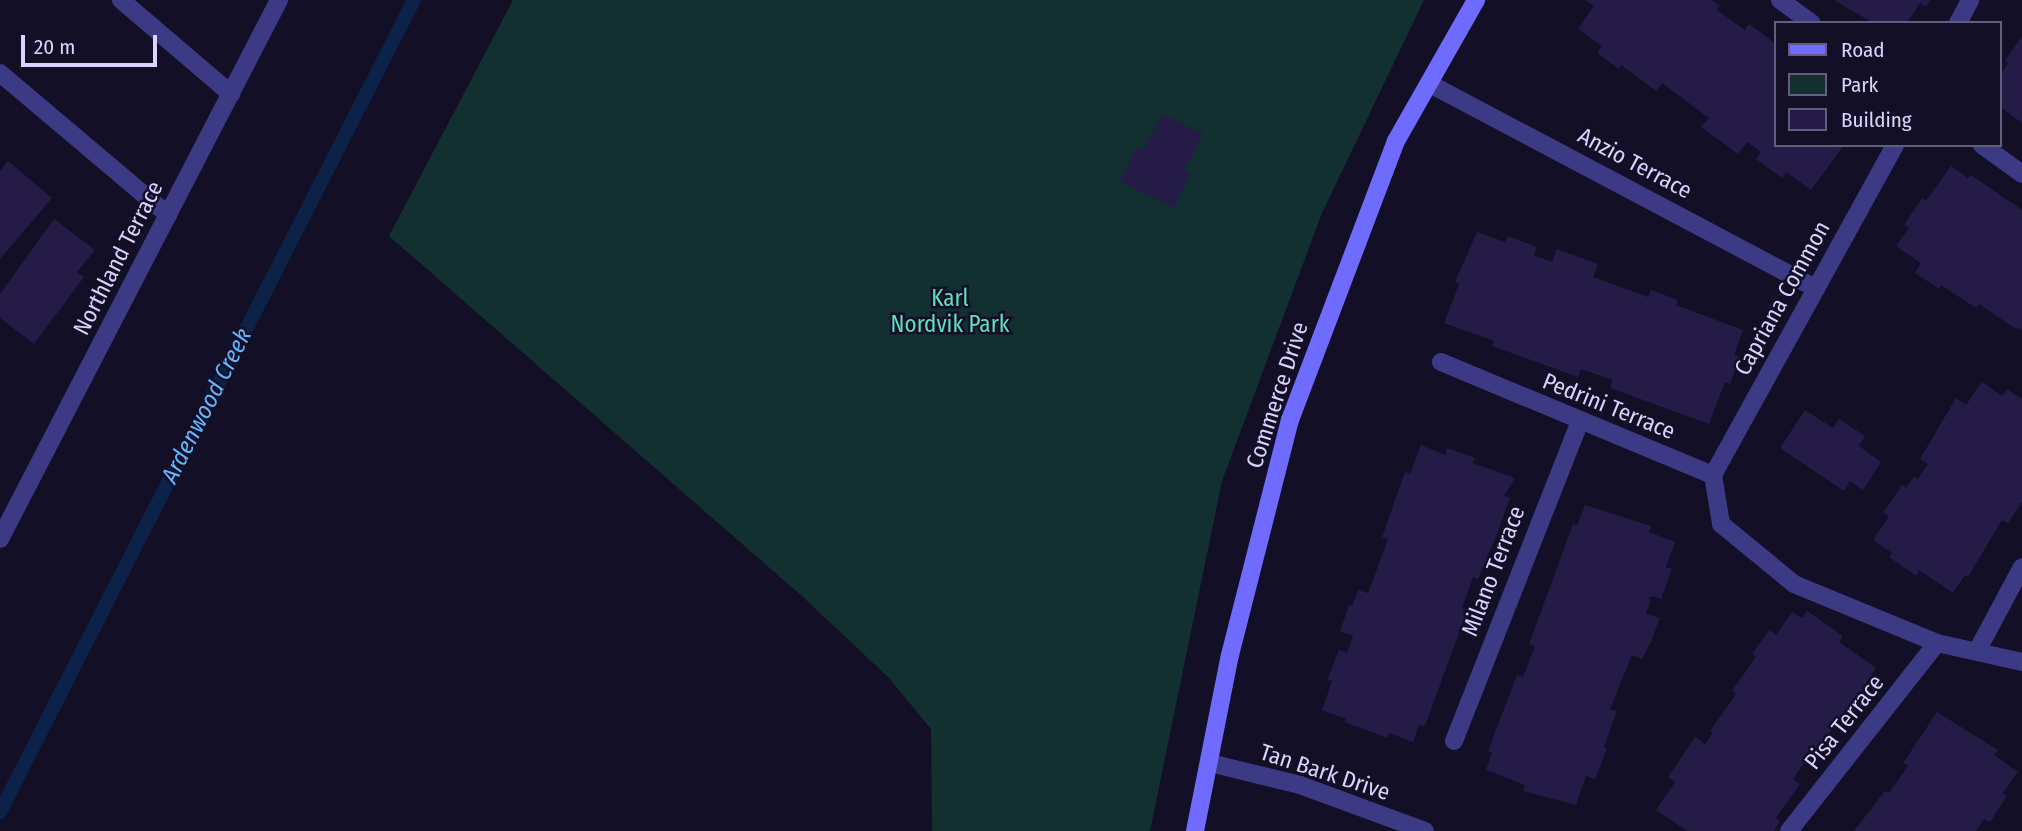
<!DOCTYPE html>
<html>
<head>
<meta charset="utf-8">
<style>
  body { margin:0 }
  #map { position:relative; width:2022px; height:831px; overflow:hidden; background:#130f26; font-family:"Fira Sans Condensed",sans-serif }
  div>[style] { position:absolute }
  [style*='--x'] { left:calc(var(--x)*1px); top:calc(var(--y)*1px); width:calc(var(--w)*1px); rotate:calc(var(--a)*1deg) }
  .green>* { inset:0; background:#12302f }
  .stream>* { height:14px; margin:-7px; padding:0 7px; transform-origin:7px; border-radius:7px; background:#0c2248 }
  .building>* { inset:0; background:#241b47 }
  .street>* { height:18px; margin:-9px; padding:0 9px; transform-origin:9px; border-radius:9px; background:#3d3a85 }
  .secondary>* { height:18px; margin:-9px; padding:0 9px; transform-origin:9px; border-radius:9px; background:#6f6bff }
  span { translate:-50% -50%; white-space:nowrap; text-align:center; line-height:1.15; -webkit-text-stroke:5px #130f26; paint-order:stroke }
  .street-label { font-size:23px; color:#d9d4ff }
  .park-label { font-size:23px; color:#5fe0c0 }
  .water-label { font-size:24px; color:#62b6ff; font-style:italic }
  .legend { position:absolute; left:1774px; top:21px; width:228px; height:126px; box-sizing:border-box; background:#130f26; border:2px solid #625e7d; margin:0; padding:9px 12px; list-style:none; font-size:21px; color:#d9d4ff }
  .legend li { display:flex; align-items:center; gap:14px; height:35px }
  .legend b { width:35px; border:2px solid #625e7d }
  .scale { position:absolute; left:21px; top:35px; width:136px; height:32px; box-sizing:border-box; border:4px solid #d9d4ff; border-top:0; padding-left:9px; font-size:21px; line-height:24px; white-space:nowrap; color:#d9d4ff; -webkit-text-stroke:5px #130f26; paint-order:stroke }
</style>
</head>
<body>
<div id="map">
  <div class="green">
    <div style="clip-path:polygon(513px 0,1424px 0,1322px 213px,1222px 481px,1150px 831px,932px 831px,931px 729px,889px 678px,803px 597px,389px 236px)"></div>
  </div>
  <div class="stream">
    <div style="--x:0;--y:812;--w:911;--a:-62.99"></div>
  </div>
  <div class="building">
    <div style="clip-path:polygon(1585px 0,1712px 0,1720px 6px,1717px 10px,1745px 30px,1749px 24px,1775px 43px,1775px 145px,1844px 145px,1811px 190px,1786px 172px,1782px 178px,1756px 159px,1761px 152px,1747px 142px,1738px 154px,1701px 127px,1709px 118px,1662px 83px,1656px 91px,1621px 65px,1619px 69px,1597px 53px,1602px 46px,1578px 29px,1594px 6px)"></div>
    <div style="clip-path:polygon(1834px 0,1930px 0,1926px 7px,1920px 3px,1907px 23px,1873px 23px)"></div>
    <div style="clip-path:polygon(2022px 36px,2022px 123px,1999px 106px,1999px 77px,2008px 63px,2005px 61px)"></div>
    <div style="clip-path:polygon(1162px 114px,1203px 134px,1184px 171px,1190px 174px,1174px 208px,1120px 181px,1136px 147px,1144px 150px)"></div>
    <div style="clip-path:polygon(8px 161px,52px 198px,0 259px,0 171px)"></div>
    <div style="clip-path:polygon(1951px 166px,1968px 178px,1971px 175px,2022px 210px,2022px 330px,2017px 327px,2016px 329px,1979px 304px,1976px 308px,1941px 285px,1939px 289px,1915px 273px,1921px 263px,1896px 246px,1909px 228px,1904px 225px,1922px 198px,1926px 201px)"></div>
    <div style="clip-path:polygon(54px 219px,95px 250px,77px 272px,84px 277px,34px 344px,0 318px,0 294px)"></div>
    <div style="clip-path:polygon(1477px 232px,1505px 242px,1508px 236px,1537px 247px,1534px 255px,1552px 262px,1557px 249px,1598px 264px,1593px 277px,1648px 297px,1651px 290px,1678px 300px,1676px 305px,1743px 330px,1734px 355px,1740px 357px,1730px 384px,1725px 382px,1709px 424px,1610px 388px,1613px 380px,1581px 369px,1578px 377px,1492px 346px,1494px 341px,1444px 323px,1459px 284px,1455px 282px)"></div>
    <div style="clip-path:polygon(1982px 382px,2002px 396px,2007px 389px,2022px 399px,2022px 502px,2008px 523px,2002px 520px,1968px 577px,1965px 575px,1953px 593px,1919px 570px,1916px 576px,1889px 557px,1892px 553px,1873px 540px,1889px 516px,1883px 513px,1902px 485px,1906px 488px,1914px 476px,1918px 479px,1928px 464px,1920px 459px,1956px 398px,1966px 405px)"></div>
    <div style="clip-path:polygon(1805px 410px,1833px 428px,1839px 419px,1865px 436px,1859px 446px,1881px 462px,1863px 490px,1850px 481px,1844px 491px,1780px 448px)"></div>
    <div style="clip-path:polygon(1421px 445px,1445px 455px,1447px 448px,1475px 458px,1473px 463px,1515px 478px,1504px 496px,1510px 498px,1497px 534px,1478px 579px,1473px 577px,1462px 608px,1467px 611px,1425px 726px,1419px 725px,1413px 742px,1389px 733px,1388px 738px,1344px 722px,1346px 719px,1322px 710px,1332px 681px,1327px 680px,1339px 650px,1347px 653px,1353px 636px,1340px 631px,1349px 605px,1352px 606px,1358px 590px,1368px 593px,1388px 539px,1382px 537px,1405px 472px,1410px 474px)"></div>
    <div style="clip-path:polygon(1585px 505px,1651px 526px,1649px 532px,1675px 542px,1666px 567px,1672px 569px,1661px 599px,1653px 596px,1647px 598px,1651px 600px,1646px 614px,1660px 618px,1650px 644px,1642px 659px,1632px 655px,1610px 709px,1617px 711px,1604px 747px,1607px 749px,1595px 779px,1586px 776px,1576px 805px,1523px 791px,1525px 785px,1486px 770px,1492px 753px,1488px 751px,1517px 675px,1523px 677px,1535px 646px,1529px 644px,1573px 524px,1577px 525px)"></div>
    <div style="clip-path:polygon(1807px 611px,1843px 636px,1839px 642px,1876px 668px,1863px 688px,1869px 693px,1849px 721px,1841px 716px,1816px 753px,1813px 750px,1793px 779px,1800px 784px,1776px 818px,1780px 821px,1774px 831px,1687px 831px,1656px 810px,1675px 782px,1668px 777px,1695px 737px,1705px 744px,1713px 733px,1710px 731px,1736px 694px,1732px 691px,1756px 657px,1752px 654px,1769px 630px,1776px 635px,1792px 612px,1802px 618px)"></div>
    <div style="clip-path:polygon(1937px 712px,1998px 750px,1994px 755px,2018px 772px,2003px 793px,2007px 796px,1990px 822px,1984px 819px,1976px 831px,1854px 831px,1885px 791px,1889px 793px,1908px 766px,1903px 763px)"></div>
  </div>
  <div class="street">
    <div style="--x:121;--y:0;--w:145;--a:40.5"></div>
    <div style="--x:1780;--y:0;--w:39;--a:36"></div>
    <div style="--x:1958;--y:23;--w:26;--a:-62"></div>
    <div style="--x:0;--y:73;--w:220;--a:40.2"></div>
    <div style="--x:1430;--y:84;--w:437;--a:27.9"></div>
    <div style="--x:1982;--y:145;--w:49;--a:35.9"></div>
    <div style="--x:1441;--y:362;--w:295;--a:22.6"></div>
    <div style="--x:1713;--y:475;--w:50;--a:80.7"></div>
    <div style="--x:1721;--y:524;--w:94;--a:39.4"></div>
    <div style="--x:1794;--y:584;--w:155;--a:22.4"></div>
    <div style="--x:1937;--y:643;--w:87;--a:12.6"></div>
    <div style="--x:1713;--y:475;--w:377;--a:-61.1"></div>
    <div style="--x:0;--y:539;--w:607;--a:-62.63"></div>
    <div style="--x:1977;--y:651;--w:95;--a:-61.8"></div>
    <div style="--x:1454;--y:741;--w:344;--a:-68.5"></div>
    <div style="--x:1210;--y:763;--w:93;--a:13.7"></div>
    <div style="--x:1300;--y:785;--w:133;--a:20.2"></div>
    <div style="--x:1789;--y:831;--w:239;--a:-51.8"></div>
  </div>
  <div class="secondary">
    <div style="--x:1195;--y:831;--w:179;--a:-78.8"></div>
    <div style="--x:1230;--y:655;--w:243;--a:-75.7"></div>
    <div style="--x:1290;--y:420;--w:298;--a:-69.2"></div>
    <div style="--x:1396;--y:141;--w:162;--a:-60.4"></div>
  </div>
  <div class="street-label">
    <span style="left:1635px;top:163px;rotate:28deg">Anzio Terrace</span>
    <span style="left:118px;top:258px;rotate:-63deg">Northland Terrace</span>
    <span style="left:1782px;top:298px;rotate:-61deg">Capriana Common</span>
    <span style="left:1277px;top:395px;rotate:-72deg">Commerce Drive</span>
    <span style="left:1609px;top:406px;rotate:22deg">Pedrini Terrace</span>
    <span style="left:1493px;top:571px;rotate:-69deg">Milano Terrace</span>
    <span style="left:1844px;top:722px;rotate:-52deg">Pisa Terrace</span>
    <span style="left:1325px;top:772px;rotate:18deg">Tan Bark Drive</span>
  </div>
  <div class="park-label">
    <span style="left:950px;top:311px">Karl<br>Nordvik Park</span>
  </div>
  <div class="water-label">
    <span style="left:207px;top:406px;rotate:-63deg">Ardenwood Creek</span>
  </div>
  <ul class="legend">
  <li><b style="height:9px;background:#6f6bff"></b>Road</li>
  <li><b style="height:19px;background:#12302f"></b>Park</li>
  <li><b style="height:19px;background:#241b47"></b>Building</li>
  </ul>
  <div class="scale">20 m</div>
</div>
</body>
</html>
